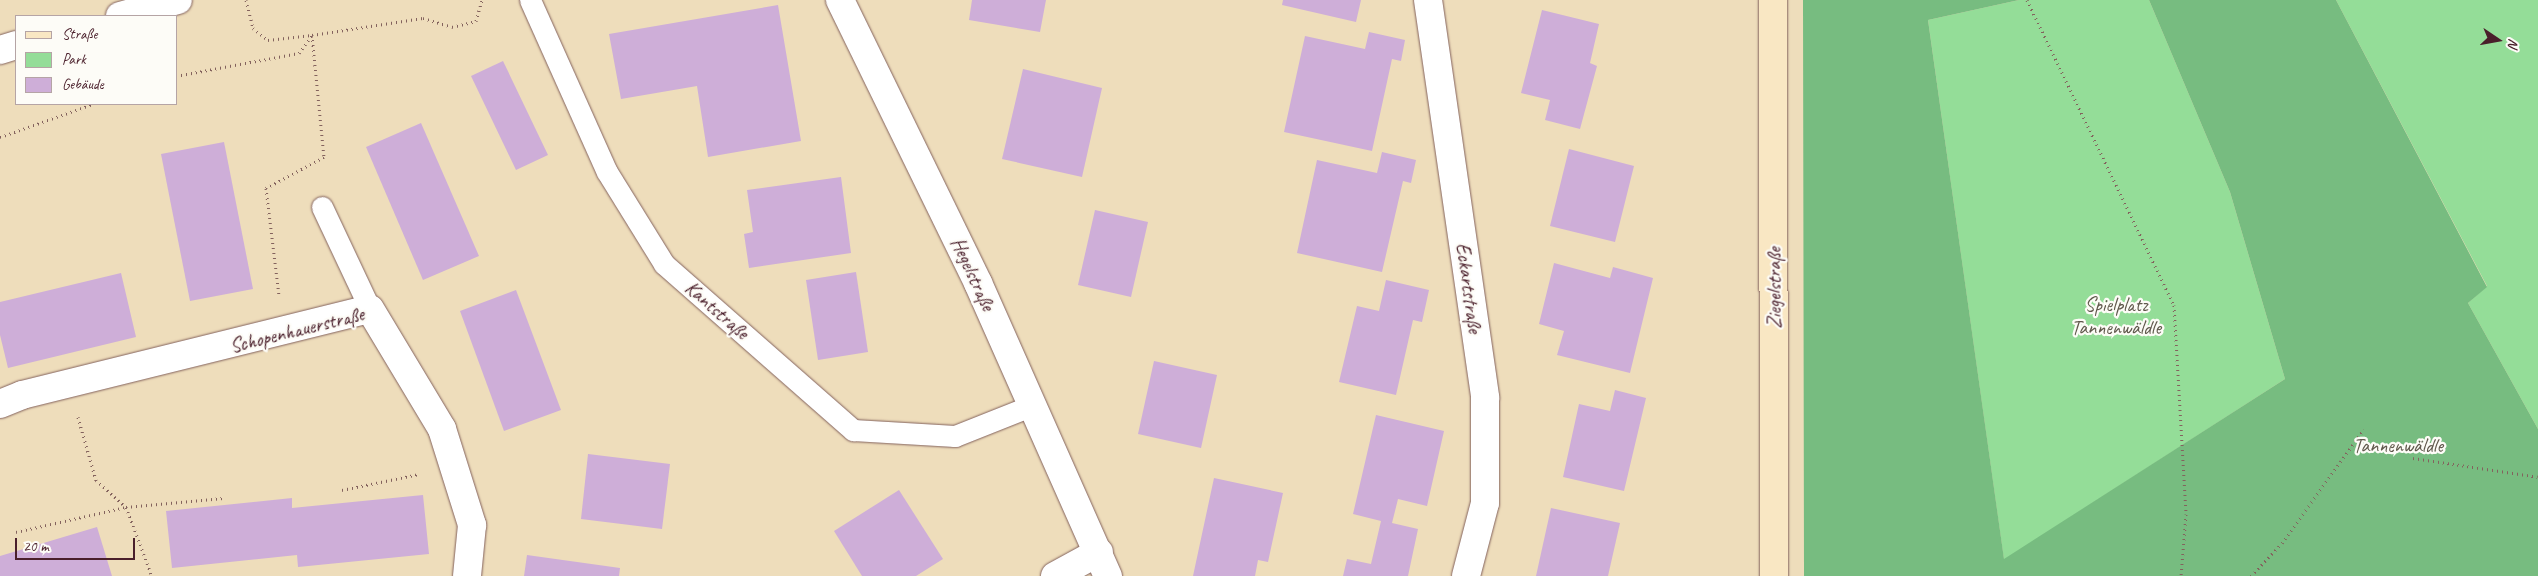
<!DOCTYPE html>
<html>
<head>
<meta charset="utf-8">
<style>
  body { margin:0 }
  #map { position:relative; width:2538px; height:576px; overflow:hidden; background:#edb; font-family:Caveat,sans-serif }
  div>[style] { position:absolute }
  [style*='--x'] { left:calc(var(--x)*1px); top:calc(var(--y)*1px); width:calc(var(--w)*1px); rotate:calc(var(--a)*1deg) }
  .green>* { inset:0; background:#94dd98 }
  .forest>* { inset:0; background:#77bc80 }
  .building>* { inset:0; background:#ceaed8 }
  .path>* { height:3px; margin-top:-1.5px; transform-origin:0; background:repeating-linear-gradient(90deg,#83625d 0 1px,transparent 0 5px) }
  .roads { filter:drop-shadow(0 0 1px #83625d) drop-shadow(0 0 1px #83625d) }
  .service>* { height:21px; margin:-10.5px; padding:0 10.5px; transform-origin:10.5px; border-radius:10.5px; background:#fff }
  .minor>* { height:28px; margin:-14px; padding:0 14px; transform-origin:14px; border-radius:14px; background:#fff }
  .secondary>* { height:28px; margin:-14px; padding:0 14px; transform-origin:14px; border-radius:14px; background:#f9e7c3 }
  span { translate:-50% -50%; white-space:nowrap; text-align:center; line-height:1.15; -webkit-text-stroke:4.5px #fdfcf7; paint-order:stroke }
  .street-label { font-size:20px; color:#4a1f2b }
  .park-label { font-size:20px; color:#60584c }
  .legend { position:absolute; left:15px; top:15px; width:162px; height:90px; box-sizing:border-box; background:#fdfcf7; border:1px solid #b5a4a5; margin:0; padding:6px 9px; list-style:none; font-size:15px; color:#4a1f2b }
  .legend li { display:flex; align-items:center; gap:10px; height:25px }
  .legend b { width:25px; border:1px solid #b5a4a5 }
  .north { position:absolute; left:2473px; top:15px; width:50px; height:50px; -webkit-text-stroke:4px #fdfcf7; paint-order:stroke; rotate:102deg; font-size:14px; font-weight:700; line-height:20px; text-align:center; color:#4a1f2b }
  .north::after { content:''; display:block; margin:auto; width:18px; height:22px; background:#4a1f2b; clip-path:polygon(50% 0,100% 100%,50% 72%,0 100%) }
  .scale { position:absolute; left:15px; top:538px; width:120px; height:22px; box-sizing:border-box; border:2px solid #4a1f2b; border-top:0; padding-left:6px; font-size:15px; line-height:18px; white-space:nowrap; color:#4a1f2b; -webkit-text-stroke:4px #fdfcf7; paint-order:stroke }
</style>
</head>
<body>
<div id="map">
  <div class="green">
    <div style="clip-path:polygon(2019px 0,2149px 0,2230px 192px,2285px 379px,2004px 560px,1928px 20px)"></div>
    <div style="clip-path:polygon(2336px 0,2538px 0,2538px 429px,2468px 303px,2487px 286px)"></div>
  </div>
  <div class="forest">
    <div style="clip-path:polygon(1803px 0,2019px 0,1928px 20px,2004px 559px,2285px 379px,2230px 192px,2149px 0,2336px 0,2487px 287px,2468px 303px,2538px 429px,2538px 576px,1804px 576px)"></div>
  </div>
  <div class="building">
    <div style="clip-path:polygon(972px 0,1046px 0,1040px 32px,969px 20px)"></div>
    <div style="clip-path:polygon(1283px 0,1361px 0,1356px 22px,1282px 5px)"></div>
    <div style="clip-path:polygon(778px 5px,801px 141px,708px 157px,697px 86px,621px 99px,609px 34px)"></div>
    <div style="clip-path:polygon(1542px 10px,1599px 24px,1590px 63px,1597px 66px,1580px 129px,1545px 120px,1550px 100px,1521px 93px)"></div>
    <div style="clip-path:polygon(1369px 32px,1405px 40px,1401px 61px,1392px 59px,1372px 151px,1284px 132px,1305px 36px,1365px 49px)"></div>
    <div style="clip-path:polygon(503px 61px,548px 155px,516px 170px,471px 76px)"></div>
    <div style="clip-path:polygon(1023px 69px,1102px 88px,1082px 177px,1002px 159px)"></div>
    <div style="clip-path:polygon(421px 123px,479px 256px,423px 280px,366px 147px)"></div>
    <div style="clip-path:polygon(224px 142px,253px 289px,190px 301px,161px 154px)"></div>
    <div style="clip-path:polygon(1569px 149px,1634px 166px,1615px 242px,1550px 226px)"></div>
    <div style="clip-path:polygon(1382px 152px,1416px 160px,1411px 183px,1403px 181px,1382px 272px,1297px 253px,1317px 160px,1377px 173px)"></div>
    <div style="clip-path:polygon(841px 177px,851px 253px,749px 268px,744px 234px,753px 232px,747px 190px)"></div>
    <div style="clip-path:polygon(1095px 210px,1148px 222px,1131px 297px,1078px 285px)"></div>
    <div style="clip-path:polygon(1554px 263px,1610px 278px,1613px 267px,1653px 278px,1630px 373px,1557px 355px,1564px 331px,1539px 324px)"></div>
    <div style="clip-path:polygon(856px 272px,868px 352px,818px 360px,806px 280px)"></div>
    <div style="clip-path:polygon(121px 273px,136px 337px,8px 368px,0 335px,0 302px)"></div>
    <div style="clip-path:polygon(1386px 280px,1429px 290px,1422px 322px,1413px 320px,1396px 395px,1339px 382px,1357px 306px,1379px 311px)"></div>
    <div style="clip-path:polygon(516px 290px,561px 410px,504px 431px,460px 311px)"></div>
    <div style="clip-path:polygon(1154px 361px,1217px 375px,1201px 448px,1138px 434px)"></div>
    <div style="clip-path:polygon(1615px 390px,1646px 398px,1624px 491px,1563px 477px,1579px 404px,1610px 411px)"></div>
    <div style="clip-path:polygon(1376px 415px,1444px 431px,1427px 506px,1398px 499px,1392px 523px,1418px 529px,1408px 576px,1343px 576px,1347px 559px,1371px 564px,1381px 521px,1353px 514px)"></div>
    <div style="clip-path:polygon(588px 454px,670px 464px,662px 529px,581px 519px)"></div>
    <div style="clip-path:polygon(1214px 478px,1283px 493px,1268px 562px,1258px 560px,1255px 576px,1193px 576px)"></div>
    <div style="clip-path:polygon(899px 490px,943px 559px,916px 576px,862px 576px,834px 531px)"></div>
    <div style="clip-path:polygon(423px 495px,429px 554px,298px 567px,297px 555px,172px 568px,166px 511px,292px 498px,292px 508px)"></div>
    <div style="clip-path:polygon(1551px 508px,1620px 523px,1608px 576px,1536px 576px)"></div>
    <div style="clip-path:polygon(97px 527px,112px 576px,0 576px,0 556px)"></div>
    <div style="clip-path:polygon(527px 555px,620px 568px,619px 576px,524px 576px)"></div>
  </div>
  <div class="path">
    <div style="--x:246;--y:0;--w:29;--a:76"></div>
    <div style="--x:253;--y:28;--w:19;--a:39"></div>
    <div style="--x:268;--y:40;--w:44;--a:-6.5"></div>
    <div style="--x:312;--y:35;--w:123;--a:84.4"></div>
    <div style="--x:324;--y:157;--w:66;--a:151.9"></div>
    <div style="--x:266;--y:188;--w:109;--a:83.1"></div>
    <div style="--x:2027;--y:0;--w:339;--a:64.3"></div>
    <div style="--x:2174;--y:305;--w:209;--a:86.7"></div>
    <div style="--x:2186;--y:514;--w:62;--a:94.6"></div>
    <div style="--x:176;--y:76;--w:125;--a:-10.6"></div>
    <div style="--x:299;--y:53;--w:22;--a:-54"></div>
    <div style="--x:312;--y:35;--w:112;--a:-8.7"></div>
    <div style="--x:423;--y:18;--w:30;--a:17"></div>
    <div style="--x:452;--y:27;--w:25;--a:-14"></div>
    <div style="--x:476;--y:21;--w:22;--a:-74"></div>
    <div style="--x:0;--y:137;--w:99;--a:-19.5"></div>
    <div style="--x:78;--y:417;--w:66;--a:74.1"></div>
    <div style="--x:96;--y:480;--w:40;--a:42"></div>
    <div style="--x:126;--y:507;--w:74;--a:69.4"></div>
    <div style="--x:2413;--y:458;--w:126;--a:8.6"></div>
    <div style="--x:342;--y:490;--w:79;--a:-11.7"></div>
    <div style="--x:16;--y:532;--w:113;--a:-12.8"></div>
    <div style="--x:126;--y:507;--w:98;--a:-5.2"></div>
    <div style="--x:2251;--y:576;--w:45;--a:-46.8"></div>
    <div style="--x:2282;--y:543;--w:140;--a:-54.3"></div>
  </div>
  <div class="roads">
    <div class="service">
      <div style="--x:530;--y:0;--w:188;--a:65.9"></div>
      <div style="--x:607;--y:172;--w:108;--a:58.2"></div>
      <div style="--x:664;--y:264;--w:252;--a:41.3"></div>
      <div style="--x:853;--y:430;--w:102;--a:3.4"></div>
      <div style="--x:955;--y:436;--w:84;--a:-21.7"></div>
      <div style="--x:322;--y:207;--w:113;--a:64.8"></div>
    </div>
    <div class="minor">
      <div style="--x:840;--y:0;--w:315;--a:64"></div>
      <div style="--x:978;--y:283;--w:321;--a:66.1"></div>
      <div style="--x:1428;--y:0;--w:402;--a:81.8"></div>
      <div style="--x:1485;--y:398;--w:105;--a:90"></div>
      <div style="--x:1485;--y:503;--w:75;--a:104.6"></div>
      <div style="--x:120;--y:16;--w:60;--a:-15.4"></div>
      <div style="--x:0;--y:50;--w:17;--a:-17"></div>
      <div style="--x:0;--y:404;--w:24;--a:-22"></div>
      <div style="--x:22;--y:395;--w:358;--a:-13.9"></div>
      <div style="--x:370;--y:309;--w:140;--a:59"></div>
      <div style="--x:442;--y:429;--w:101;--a:72.6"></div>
      <div style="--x:472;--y:525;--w:51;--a:95.6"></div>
      <div style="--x:1055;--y:576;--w:50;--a:-28.6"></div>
    </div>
    <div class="secondary">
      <div style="--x:1773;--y:0;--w:576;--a:89.9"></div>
    </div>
  </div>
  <div class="street-label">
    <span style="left:973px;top:274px;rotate:65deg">Hegelstraße</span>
    <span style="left:1469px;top:288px;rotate:82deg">Eckartstraße</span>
    <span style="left:1774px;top:288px;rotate:-90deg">Ziegelstraße</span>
    <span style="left:717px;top:310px;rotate:41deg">Kantstraße</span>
    <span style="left:297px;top:330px;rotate:-14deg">Schopenhauerstraße</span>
  </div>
  <div class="park-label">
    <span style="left:2116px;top:316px">Spielplatz<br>Tannenwäldle</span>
    <span style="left:2398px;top:445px">Tannenwäldle</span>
  </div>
  <ul class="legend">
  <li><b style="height:6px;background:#f9e7c3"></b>Straße</li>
  <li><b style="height:14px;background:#94dd98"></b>Park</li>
  <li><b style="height:14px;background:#ceaed8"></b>Gebäude</li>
  </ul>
  <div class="north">N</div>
  <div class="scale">20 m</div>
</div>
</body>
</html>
